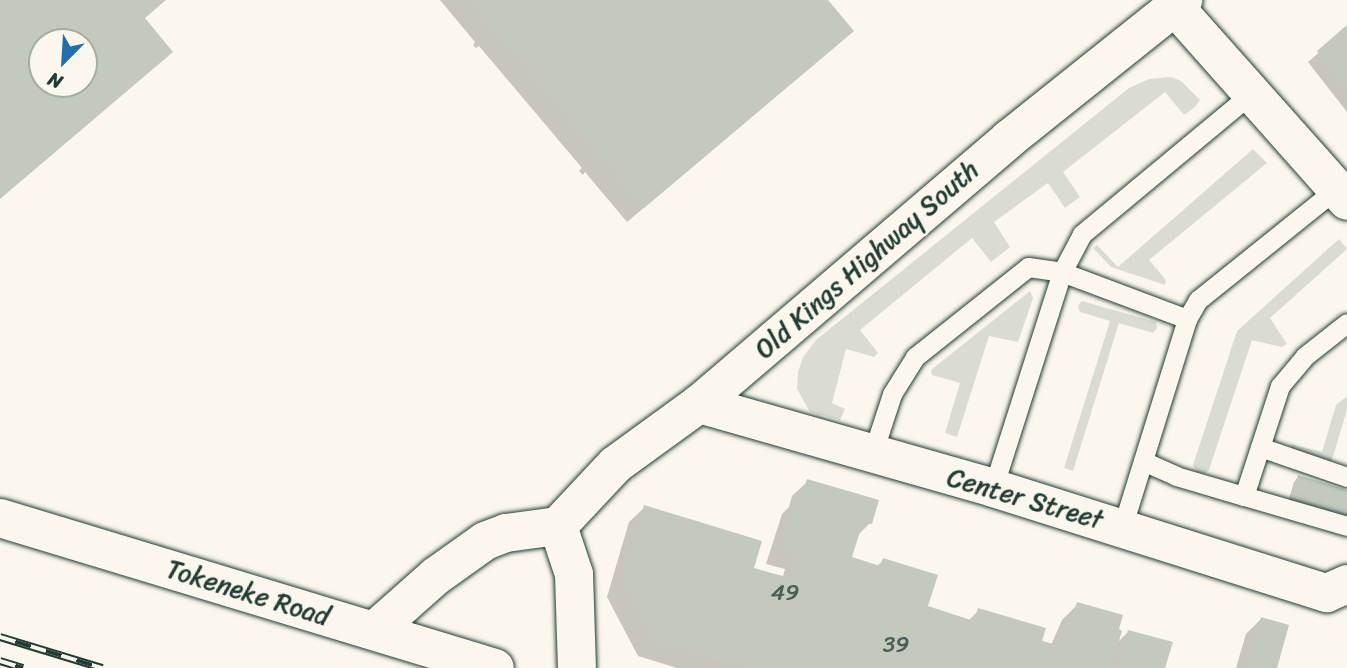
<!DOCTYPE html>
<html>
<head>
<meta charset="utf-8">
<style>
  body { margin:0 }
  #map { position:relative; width:1347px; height:668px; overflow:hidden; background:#fbf7ec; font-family:Sriracha,sans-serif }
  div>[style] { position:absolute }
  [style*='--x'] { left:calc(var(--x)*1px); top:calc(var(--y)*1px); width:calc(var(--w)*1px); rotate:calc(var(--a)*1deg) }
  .green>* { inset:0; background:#dbdcd1 }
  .shadow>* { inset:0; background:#0003 }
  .building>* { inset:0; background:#c4c9be }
  .roads { filter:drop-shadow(0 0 2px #1f3d34) drop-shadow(0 0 2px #1f3d34) }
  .service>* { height:19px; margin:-9.5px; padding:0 9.5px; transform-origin:9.5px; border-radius:9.5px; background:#fbf7ec }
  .minor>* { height:38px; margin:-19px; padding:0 19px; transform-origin:19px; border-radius:19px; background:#fbf7ec }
  .tertiary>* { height:38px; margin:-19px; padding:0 19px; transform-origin:19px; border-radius:19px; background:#fbf7ec }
  .secondary>* { height:38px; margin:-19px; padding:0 19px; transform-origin:19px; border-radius:19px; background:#fbf7ec }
  .rail>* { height:8px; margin-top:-4px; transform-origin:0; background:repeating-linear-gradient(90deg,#fbf7ec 0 16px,#1f3d34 0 32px); box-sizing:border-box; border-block:2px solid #1f3d34 }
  span { translate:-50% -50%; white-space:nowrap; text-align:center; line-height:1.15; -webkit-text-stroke:5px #fbf7ec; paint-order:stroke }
  .number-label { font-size:23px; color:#486056 }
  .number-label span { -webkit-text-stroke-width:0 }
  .street-label { font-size:26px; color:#1f3d34 }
  .north { position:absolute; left:28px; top:28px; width:70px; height:70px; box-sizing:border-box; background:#fbf7ec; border:2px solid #a3ada2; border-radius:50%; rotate:204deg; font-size:19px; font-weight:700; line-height:28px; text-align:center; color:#1f3d34 }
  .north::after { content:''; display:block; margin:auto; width:24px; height:32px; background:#1f6fb2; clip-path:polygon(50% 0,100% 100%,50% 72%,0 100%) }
</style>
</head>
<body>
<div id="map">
  <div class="green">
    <div style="clip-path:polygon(1171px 77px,1181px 81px,1200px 100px,1195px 107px,1184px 115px,1165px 92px,1063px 172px,1080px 197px,1065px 208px,1048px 183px,994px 222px,1010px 247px,991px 262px,972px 238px,860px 330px,878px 353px,874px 357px,846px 349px,832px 403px,845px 409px,840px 420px,810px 412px,797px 389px,798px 372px,803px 357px,816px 340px,1129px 88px,1149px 79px)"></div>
    <div style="clip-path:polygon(1253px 149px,1267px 163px,1149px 260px,1166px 280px,1165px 285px,1111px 267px,1093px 248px,1097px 245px,1118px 267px)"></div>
    <div style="clip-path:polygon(1339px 239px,1347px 249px,1270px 318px,1287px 344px,1282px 347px,1252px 340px,1209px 470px,1204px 474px,1197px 472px,1193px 465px,1237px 331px)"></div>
    <div style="clip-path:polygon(1030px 291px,1033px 298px,1018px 342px,989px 336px,957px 437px,945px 433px,960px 383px,932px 375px,931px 370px)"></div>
    <div style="clip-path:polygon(1082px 301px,1156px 322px,1157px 328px,1153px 333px,1119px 323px,1073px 471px,1064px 468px,1110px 321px,1080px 312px,1078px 306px)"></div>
    <div style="clip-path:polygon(1347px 396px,1347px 410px,1331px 463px,1293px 451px,1291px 444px,1322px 452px,1336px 405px)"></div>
  </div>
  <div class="shadow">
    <div style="clip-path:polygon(440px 0,826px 0,836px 46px,627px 222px,585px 172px,583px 175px,579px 171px,582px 168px,479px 46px,476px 48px,473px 45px,475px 42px)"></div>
    <div style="clip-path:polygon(1347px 28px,1347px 112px,1308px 62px)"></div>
    <div style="clip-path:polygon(1298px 477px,1347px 492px,1287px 505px,1294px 482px)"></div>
    <div style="clip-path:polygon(808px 481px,870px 523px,856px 537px,850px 558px,877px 566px,884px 560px,925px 608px,968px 621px,979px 610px,1051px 645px,1062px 620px,1078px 604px,1116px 644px,1129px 631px,1163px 668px,677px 668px,638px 656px,607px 597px,629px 522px,645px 507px,752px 569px,783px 576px,785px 569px,766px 564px,782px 514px,789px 507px,792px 496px)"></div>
    <div style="clip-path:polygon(1261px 619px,1275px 668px,1236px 668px,1246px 634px)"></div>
  </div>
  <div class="building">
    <div style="clip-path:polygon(evenodd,0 0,166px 0,145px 18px,173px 52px,0 199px,0 0,42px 42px,84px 42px,84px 84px,42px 84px,42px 42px)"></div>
    <div style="clip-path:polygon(468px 0,828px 0,854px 31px,644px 208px,602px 158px,599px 161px,593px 155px,597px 152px,496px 32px,492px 34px,487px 28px,490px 26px)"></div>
    <div style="clip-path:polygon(1347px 25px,1347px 91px,1317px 51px)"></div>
    <div style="clip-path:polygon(1298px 475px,1347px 490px,1347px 517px,1290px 500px)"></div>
    <div style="clip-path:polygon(807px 479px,879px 500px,872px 524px,863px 522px,852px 557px,880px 566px,883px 558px,938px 575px,928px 606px,974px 621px,978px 608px,1046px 628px,1042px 641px,1061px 646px,1070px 615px,1073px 615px,1077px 602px,1123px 615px,1119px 629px,1122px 631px,1111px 668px,745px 668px,653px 641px,622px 580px,644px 505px,762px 541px,754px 568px,788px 578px,792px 577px,799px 554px,781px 549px,797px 497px,801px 498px)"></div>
    <div style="clip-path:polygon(1261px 617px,1289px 625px,1277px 668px,1246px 668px)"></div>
    <div style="clip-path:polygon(1128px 630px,1173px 642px,1165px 668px,1117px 668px)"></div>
  </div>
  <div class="roads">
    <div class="service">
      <div style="--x:1260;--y:447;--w:92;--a:19"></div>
      <div style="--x:872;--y:455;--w:64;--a:-71.8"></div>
      <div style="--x:892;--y:394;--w:44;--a:-58.1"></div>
      <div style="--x:915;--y:357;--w:144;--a:-38.5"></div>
      <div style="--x:1028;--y:267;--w:34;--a:8"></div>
      <div style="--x:1062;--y:272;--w:134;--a:20.6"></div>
      <div style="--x:1143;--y:461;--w:36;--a:24"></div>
      <div style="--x:1176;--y:476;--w:71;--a:16.4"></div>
      <div style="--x:1244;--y:496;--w:116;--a:-71.9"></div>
      <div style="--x:1280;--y:386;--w:39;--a:-50"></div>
      <div style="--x:1305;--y:356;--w:53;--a:-38.2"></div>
      <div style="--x:993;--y:488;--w:227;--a:-72.3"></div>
      <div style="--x:1062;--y:272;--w:43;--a:-62.2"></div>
      <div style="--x:1082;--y:234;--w:221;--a:-39.7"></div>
      <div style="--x:1244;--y:496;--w:107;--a:16.2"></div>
      <div style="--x:1122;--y:528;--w:219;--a:-72.7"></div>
      <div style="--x:1187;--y:319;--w:22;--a:-60"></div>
      <div style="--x:1198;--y:300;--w:177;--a:-38.8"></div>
    </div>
    <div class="minor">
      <div style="--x:699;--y:404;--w:306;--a:15.9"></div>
      <div style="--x:993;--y:488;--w:350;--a:17.5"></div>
      <div style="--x:1327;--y:593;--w:22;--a:-24"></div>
    </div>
    <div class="tertiary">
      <div style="--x:1175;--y:7;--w:259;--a:48.4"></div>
      <div style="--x:558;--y:526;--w:51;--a:71.6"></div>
      <div style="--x:574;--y:574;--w:94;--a:88.2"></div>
      <div style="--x:374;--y:631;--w:83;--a:-41.6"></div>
      <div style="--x:436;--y:576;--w:60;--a:-35.5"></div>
      <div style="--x:485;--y:541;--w:22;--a:-21"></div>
      <div style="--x:506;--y:533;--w:52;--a:-7.7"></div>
      <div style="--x:558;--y:526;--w:83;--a:-46.9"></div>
      <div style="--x:615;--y:465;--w:104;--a:-36"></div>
      <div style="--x:699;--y:404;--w:408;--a:-40.5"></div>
      <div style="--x:1009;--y:139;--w:223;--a:-38.6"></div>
    </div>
    <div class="secondary">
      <div style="--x:0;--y:518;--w:517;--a:16.86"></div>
    </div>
  </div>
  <div class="rail">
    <div style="--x:0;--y:637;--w:107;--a:16.9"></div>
    <div style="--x:0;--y:661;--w:24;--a:17"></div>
  </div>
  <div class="number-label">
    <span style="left:785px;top:593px">49</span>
    <span style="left:896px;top:645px">39</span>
  </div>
  <div class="street-label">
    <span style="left:867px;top:260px;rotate:-41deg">Old Kings Highway South</span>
    <span style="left:1025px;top:499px;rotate:16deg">Center Street</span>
    <span style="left:248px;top:593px;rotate:17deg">Tokeneke Road</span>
  </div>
  <div class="north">N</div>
</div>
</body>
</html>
